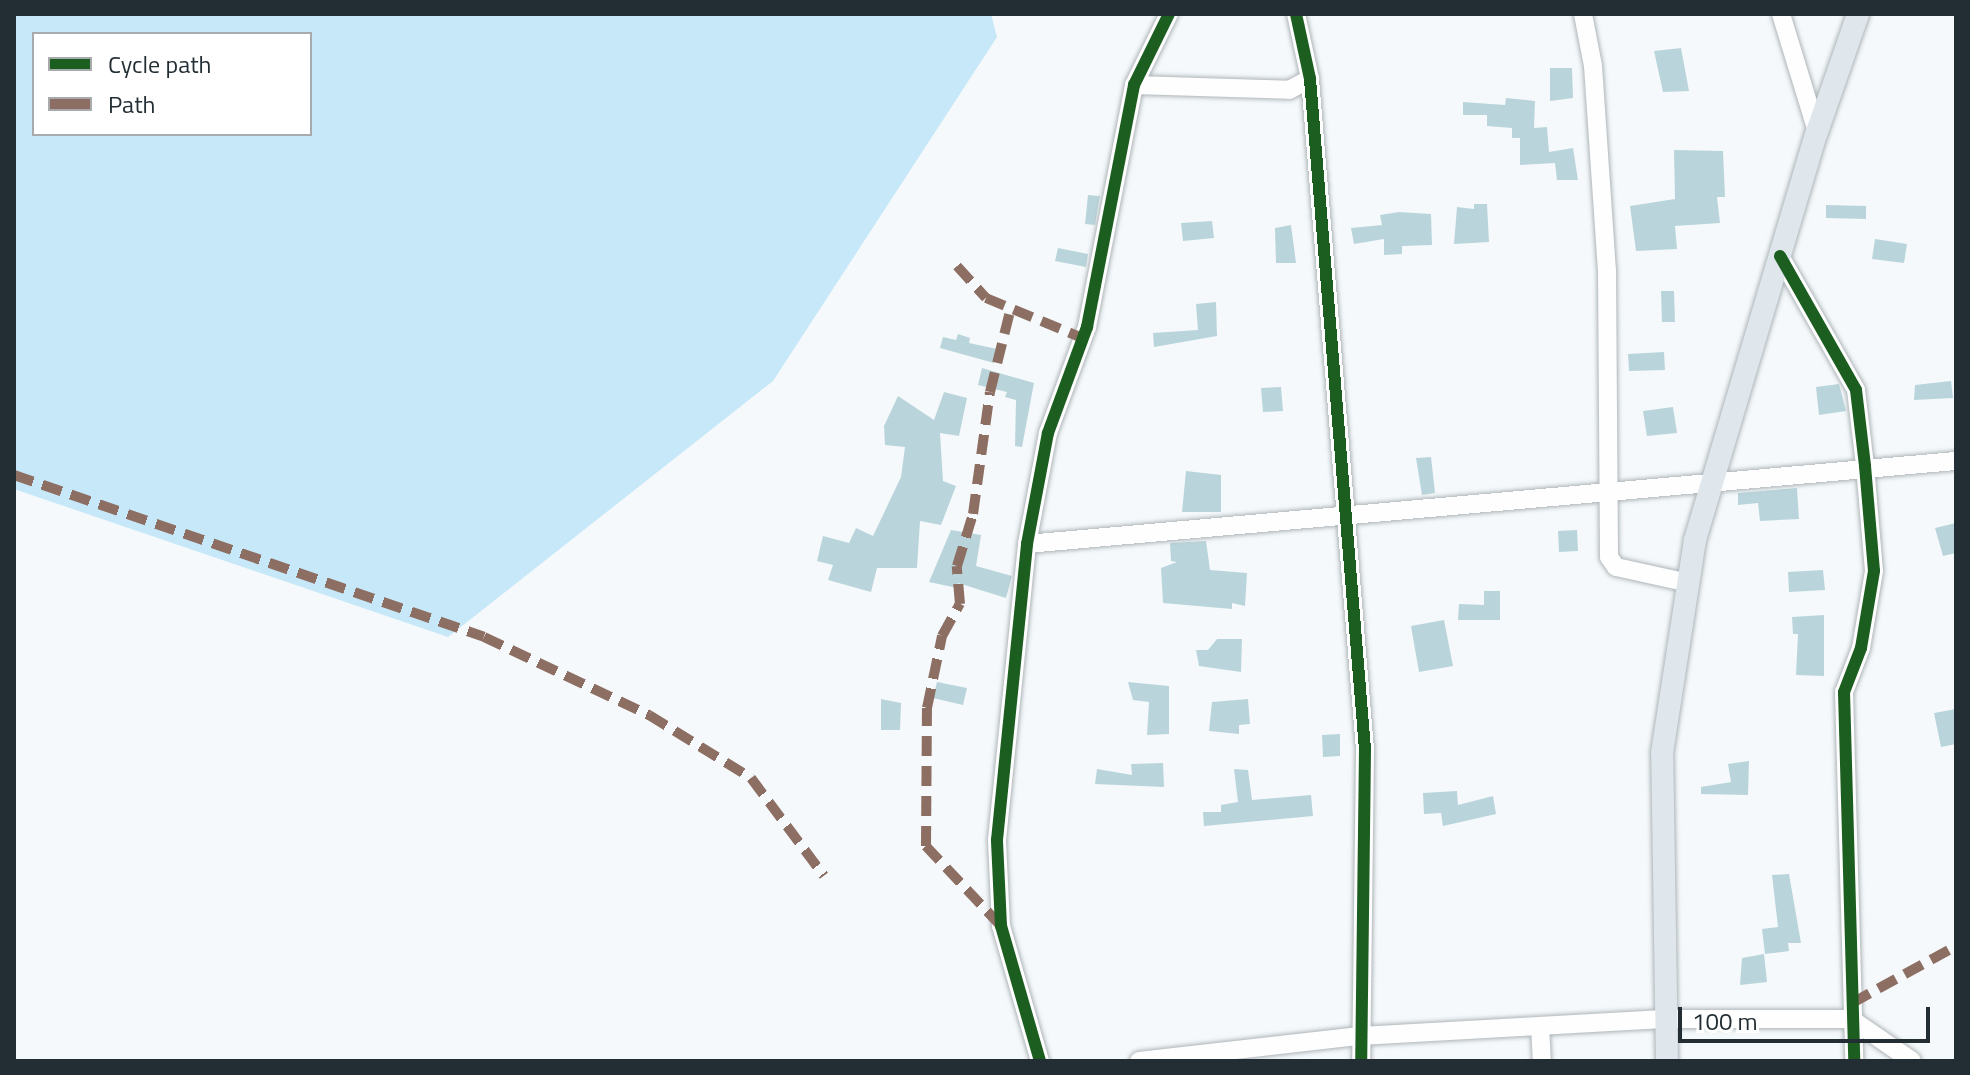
<!DOCTYPE html>
<html>
<head>
<meta charset="utf-8">
<style>
  body { margin:0 }
  #map { position:relative; width:1970px; height:1075px; overflow:hidden; background:#f5f9fb; font-family:"Titillium Web",sans-serif }
  div>[style] { position:absolute }
  [style*='--x'] { left:calc(var(--x)*1px); top:calc(var(--y)*1px); width:calc(var(--w)*1px); rotate:calc(var(--a)*1deg) }
  .green>* { inset:0; background:#c6e8f8 }
  .building>* { inset:0; background:#b9d5db }
  .roads { filter:drop-shadow(0 0 2px #aeb5b9) drop-shadow(0 0 2px #aeb5b9) }
  .minor>* { height:18px; margin:-9px; padding:0 9px; transform-origin:9px; border-radius:9px; background:#fefefe }
  .major>* { height:22px; margin:-11px; padding:0 11px; transform-origin:11px; border-radius:11px; background:#dfe7ed }
  .quiet>* { height:10px; margin-top:-5px; transform-origin:0; background:repeating-linear-gradient(90deg,#8d6e63 0 20px,transparent 0 30px) }
  .cycleway>* { height:12px; margin:-6px; padding:0 6px; transform-origin:6px; border-radius:6px; background:#1b5e20 }
  span { translate:-50% -50%; white-space:nowrap; text-align:center; line-height:1.15; -webkit-text-stroke:8px #fff; paint-order:stroke }
  .frame { position:absolute; inset:0; border:16px solid #222e34; pointer-events:none }
  .legend { position:absolute; left:32px; top:32px; width:280px; height:104px; box-sizing:border-box; background:#fff; border:2px solid #a7abae; margin:0; padding:10px 14px; list-style:none; font-size:24px; color:#222e34 }
  .legend li { display:flex; align-items:center; gap:16px; height:40px }
  .legend b { width:40px; border:2px solid #a7abae }
  .scale { position:absolute; left:1678px; top:1007px; width:252px; height:36px; box-sizing:border-box; border:4px solid #222e34; border-top:0; padding-left:10px; font-size:24px; line-height:28px; white-space:nowrap; color:#222e34; -webkit-text-stroke:6px #fff; paint-order:stroke }
</style>
</head>
<body>
<div id="map">
  <div class="green">
    <div style="clip-path:polygon(evenodd,14px 14px,991px 14px,997px 37px,773px 381px,448px 637px,14px 489px,14px 14px,34px 34px,310px 34px,310px 134px,34px 134px,34px 34px)"></div>
  </div>
  <div class="building">
    <div style="clip-path:polygon(1681px 48px,1689px 91px,1663px 92px,1654px 51px)"></div>
    <div style="clip-path:polygon(1550px 68px,1572px 68px,1573px 98px,1550px 101px)"></div>
    <div style="clip-path:polygon(1506px 98px,1535px 101px,1534px 128px,1547px 127px,1549px 152px,1573px 148px,1578px 180px,1557px 180px,1555px 163px,1520px 165px,1520px 138px,1512px 138px,1512px 128px,1487px 126px,1487px 115px,1463px 115px,1463px 102px,1505px 105px)"></div>
    <div style="clip-path:polygon(1674px 150px,1723px 151px,1725px 197px,1717px 197px,1720px 223px,1675px 226px,1677px 249px,1636px 251px,1630px 206px,1675px 199px)"></div>
    <div style="clip-path:polygon(1088px 195px,1100px 196px,1095px 225px,1085px 224px)"></div>
    <div style="clip-path:polygon(1474px 204px,1487px 204px,1489px 242px,1454px 244px,1457px 207px,1474px 209px)"></div>
    <div style="clip-path:polygon(1826px 205px,1866px 206px,1866px 219px,1826px 218px)"></div>
    <div style="clip-path:polygon(1399px 212px,1431px 214px,1432px 245px,1402px 246px,1402px 254px,1384px 255px,1384px 239px,1354px 244px,1351px 228px,1382px 225px,1380px 215px)"></div>
    <div style="clip-path:polygon(1212px 221px,1214px 238px,1183px 241px,1181px 223px)"></div>
    <div style="clip-path:polygon(1291px 225px,1296px 263px,1276px 263px,1275px 228px)"></div>
    <div style="clip-path:polygon(1875px 239px,1907px 244px,1904px 263px,1872px 259px)"></div>
    <div style="clip-path:polygon(1058px 248px,1088px 254px,1086px 267px,1055px 261px)"></div>
    <div style="clip-path:polygon(1661px 291px,1674px 291px,1675px 322px,1662px 322px)"></div>
    <div style="clip-path:polygon(1216px 302px,1217px 336px,1154px 347px,1153px 333px,1198px 330px,1196px 304px)"></div>
    <div style="clip-path:polygon(958px 334px,970px 338px,969px 343px,997px 349px,994px 363px,940px 348px,943px 337px,956px 340px)"></div>
    <div style="clip-path:polygon(1664px 352px,1665px 370px,1629px 371px,1628px 354px)"></div>
    <div style="clip-path:polygon(982px 368px,1034px 383px,1022px 447px,1015px 446px,1016px 400px,1005px 397px,1007px 392px,978px 385px)"></div>
    <div style="clip-path:polygon(1951px 381px,1953px 398px,1914px 400px,1915px 385px)"></div>
    <div style="clip-path:polygon(1839px 384px,1846px 411px,1819px 415px,1816px 387px)"></div>
    <div style="clip-path:polygon(1281px 387px,1283px 411px,1263px 412px,1261px 388px)"></div>
    <div style="clip-path:polygon(944px 392px,967px 398px,959px 436px,940px 433px,943px 481px,956px 486px,941px 525px,920px 521px,917px 568px,877px 568px,871px 592px,828px 580px,833px 565px,817px 561px,823px 536px,849px 543px,856px 528px,873px 536px,901px 477px,905px 447px,885px 445px,884px 426px,898px 396px,934px 420px)"></div>
    <div style="clip-path:polygon(1673px 407px,1677px 433px,1647px 436px,1643px 411px)"></div>
    <div style="clip-path:polygon(1431px 457px,1435px 493px,1422px 495px,1416px 458px)"></div>
    <div style="clip-path:polygon(1186px 471px,1221px 475px,1221px 512px,1182px 512px)"></div>
    <div style="clip-path:polygon(1797px 488px,1799px 519px,1760px 521px,1758px 503px,1738px 505px,1738px 493px)"></div>
    <div style="clip-path:polygon(1956px 523px,1956px 553px,1943px 556px,1935px 528px)"></div>
    <div style="clip-path:polygon(951px 530px,981px 535px,976px 566px,1012px 576px,1006px 598px,958px 583px,957px 588px,929px 582px)"></div>
    <div style="clip-path:polygon(1577px 530px,1578px 551px,1559px 552px,1558px 531px)"></div>
    <div style="clip-path:polygon(1206px 541px,1210px 570px,1247px 573px,1245px 606px,1232px 603px,1232px 609px,1163px 603px,1161px 568px,1177px 562px,1171px 561px,1170px 543px)"></div>
    <div style="clip-path:polygon(1823px 570px,1825px 590px,1789px 592px,1788px 572px)"></div>
    <div style="clip-path:polygon(1484px 591px,1500px 591px,1500px 620px,1458px 620px,1459px 604px,1484px 605px)"></div>
    <div style="clip-path:polygon(1824px 615px,1824px 676px,1796px 675px,1798px 634px,1793px 634px,1792px 617px)"></div>
    <div style="clip-path:polygon(1444px 620px,1453px 666px,1419px 672px,1411px 626px)"></div>
    <div style="clip-path:polygon(1217px 639px,1242px 639px,1241px 672px,1199px 666px,1196px 650px,1208px 650px)"></div>
    <div style="clip-path:polygon(937px 682px,967px 688px,963px 705px,933px 698px)"></div>
    <div style="clip-path:polygon(1128px 682px,1169px 686px,1169px 734px,1147px 735px,1149px 702px,1133px 700px)"></div>
    <div style="clip-path:polygon(881px 699px,901px 703px,900px 730px,881px 730px)"></div>
    <div style="clip-path:polygon(1248px 699px,1250px 724px,1239px 725px,1239px 734px,1209px 731px,1212px 702px)"></div>
    <div style="clip-path:polygon(1956px 709px,1956px 744px,1941px 747px,1934px 713px)"></div>
    <div style="clip-path:polygon(1340px 734px,1340px 756px,1323px 757px,1322px 735px)"></div>
    <div style="clip-path:polygon(1749px 761px,1748px 795px,1701px 794px,1701px 787px,1731px 782px,1728px 764px)"></div>
    <div style="clip-path:polygon(1163px 763px,1164px 787px,1095px 784px,1097px 769px,1132px 775px,1131px 764px)"></div>
    <div style="clip-path:polygon(1234px 769px,1248px 770px,1252px 800px,1311px 795px,1313px 816px,1204px 826px,1203px 812px,1221px 812px,1221px 805px,1238px 802px)"></div>
    <div style="clip-path:polygon(1457px 791px,1458px 805px,1493px 796px,1496px 814px,1443px 826px,1441px 813px,1424px 814px,1423px 793px)"></div>
    <div style="clip-path:polygon(1789px 874px,1801px 943px,1788px 943px,1789px 951px,1765px 954px,1762px 929px,1778px 927px,1772px 875px)"></div>
    <div style="clip-path:polygon(1764px 954px,1767px 982px,1740px 985px,1742px 958px)"></div>
  </div>
  <div class="roads">
    <div class="minor">
      <div style="--x:1296;--y:14;--w:66;--a:77.8"></div>
      <div style="--x:1310;--y:79;--w:673;--a:85.31"></div>
      <div style="--x:1365;--y:750;--w:311;--a:90.7"></div>
      <div style="--x:1583;--y:14;--w:53;--a:79.1"></div>
      <div style="--x:1593;--y:66;--w:204;--a:86.1"></div>
      <div style="--x:1607;--y:270;--w:287;--a:89.6"></div>
      <div style="--x:1609;--y:557;--w:12;--a:55"></div>
      <div style="--x:1616;--y:567;--w:75;--a:12.4"></div>
      <div style="--x:1781;--y:14;--w:123;--a:73"></div>
      <div style="--x:1134;--y:85;--w:155;--a:1.8"></div>
      <div style="--x:1289;--y:90;--w:24;--a:-28"></div>
      <div style="--x:1780;--y:256;--w:154;--a:60.4"></div>
      <div style="--x:1856;--y:390;--w:77;--a:83.2"></div>
      <div style="--x:1865;--y:466;--w:105;--a:85.1"></div>
      <div style="--x:1874;--y:571;--w:78;--a:99.6"></div>
      <div style="--x:1861;--y:648;--w:47;--a:111.1"></div>
      <div style="--x:1844;--y:692;--w:369;--a:88.4"></div>
      <div style="--x:1027;--y:544;--w:933;--a:-5.11"></div>
      <div style="--x:1540;--y:1026;--w:35;--a:87"></div>
      <div style="--x:1040;--y:1061;--w:141;--a:-106.1"></div>
      <div style="--x:1001;--y:926;--w:86;--a:-92.7"></div>
      <div style="--x:997;--y:840;--w:298;--a:-84.2"></div>
      <div style="--x:1027;--y:544;--w:113;--a:-79.3"></div>
      <div style="--x:1048;--y:433;--w:113;--a:-69.8"></div>
      <div style="--x:1087;--y:327;--w:247;--a:-79"></div>
      <div style="--x:1134;--y:85;--w:79;--a:-63.8"></div>
      <div style="--x:1139;--y:1061;--w:222;--a:-6.5"></div>
      <div style="--x:1360;--y:1036;--w:304;--a:-3.2"></div>
      <div style="--x:1664;--y:1019;--w:187;--a:0"></div>
      <div style="--x:1851;--y:1019;--w:74;--a:34.5"></div>
    </div>
    <div class="major">
      <div style="--x:1667;--y:1061;--w:308;--a:-90.9"></div>
      <div style="--x:1662;--y:753;--w:216;--a:-81.2"></div>
      <div style="--x:1695;--y:540;--w:426;--a:-73.4"></div>
      <div style="--x:1817;--y:132;--w:125;--a:-70.8"></div>
    </div>
  </div>
  <div class="quiet">
    <div style="--x:957;--y:266;--w:43;--a:47.8"></div>
    <div style="--x:986;--y:298;--w:104;--a:22.6"></div>
    <div style="--x:14;--y:475;--w:497;--a:19"></div>
    <div style="--x:484;--y:637;--w:183;--a:25.3"></div>
    <div style="--x:649;--y:715;--w:120;--a:31.7"></div>
    <div style="--x:751;--y:778;--w:122;--a:53.3"></div>
    <div style="--x:1001;--y:926;--w:110;--a:-133.2"></div>
    <div style="--x:926;--y:846;--w:138;--a:-89.6"></div>
    <div style="--x:927;--y:708;--w:74;--a:-78.2"></div>
    <div style="--x:942;--y:636;--w:37;--a:-61"></div>
    <div style="--x:960;--y:604;--w:38;--a:-95"></div>
    <div style="--x:957;--y:566;--w:54;--a:-72.9"></div>
    <div style="--x:973;--y:514;--w:123;--a:-82.1"></div>
    <div style="--x:990;--y:392;--w:83;--a:-76.1"></div>
    <div style="--x:1852;--y:1003;--w:119;--a:-28.7"></div>
  </div>
  <div class="cycleway">
    <div style="--x:1296;--y:14;--w:66;--a:77.8"></div>
    <div style="--x:1310;--y:79;--w:673;--a:85.31"></div>
    <div style="--x:1365;--y:750;--w:311;--a:90.7"></div>
    <div style="--x:1780;--y:256;--w:154;--a:60.4"></div>
    <div style="--x:1856;--y:390;--w:77;--a:83.2"></div>
    <div style="--x:1865;--y:466;--w:105;--a:85.1"></div>
    <div style="--x:1874;--y:571;--w:78;--a:99.6"></div>
    <div style="--x:1861;--y:648;--w:47;--a:111.1"></div>
    <div style="--x:1844;--y:692;--w:369;--a:88.4"></div>
    <div style="--x:1040;--y:1061;--w:141;--a:-106.1"></div>
    <div style="--x:1001;--y:926;--w:86;--a:-92.7"></div>
    <div style="--x:997;--y:840;--w:298;--a:-84.2"></div>
    <div style="--x:1027;--y:544;--w:113;--a:-79.3"></div>
    <div style="--x:1048;--y:433;--w:113;--a:-69.8"></div>
    <div style="--x:1087;--y:327;--w:247;--a:-79"></div>
    <div style="--x:1134;--y:85;--w:79;--a:-63.8"></div>
  </div>
  <div class="frame"></div>
  <ul class="legend">
  <li><b style="height:10px;background:#1b5e20"></b>Cycle path</li>
  <li><b style="height:10px;background:#8d6e63"></b>Path</li>
  </ul>
  <div class="scale">100 m</div>
</div>
</body>
</html>
